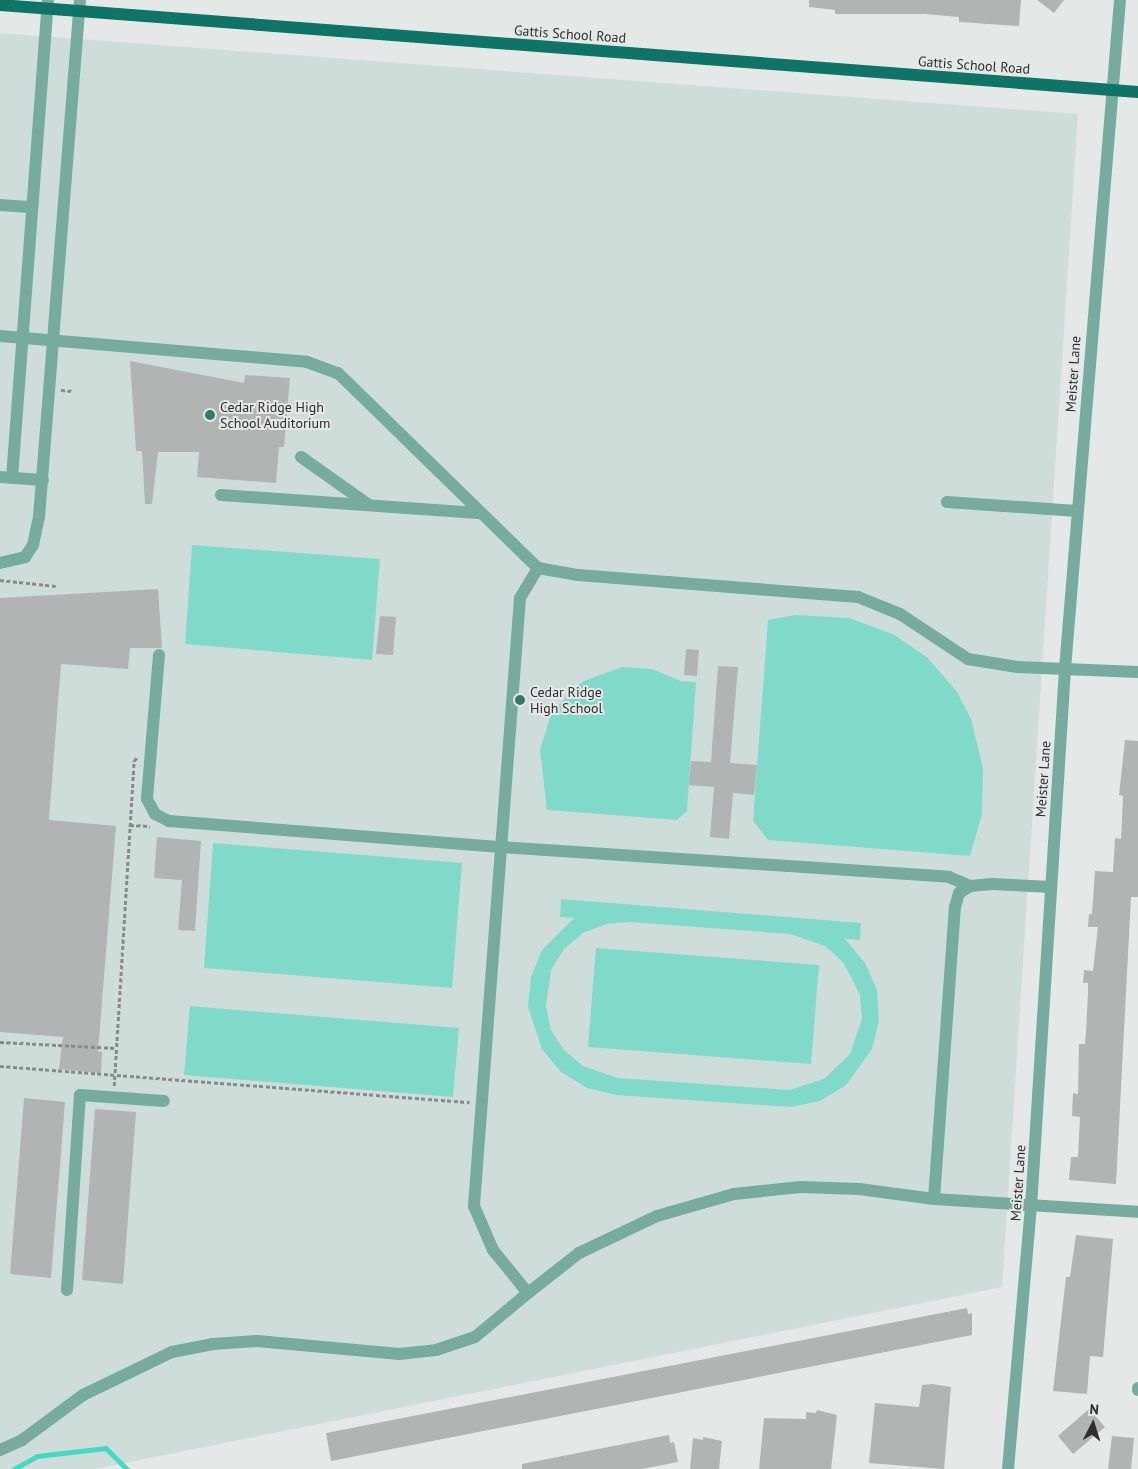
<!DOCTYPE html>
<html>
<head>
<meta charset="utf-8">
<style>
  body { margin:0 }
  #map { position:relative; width:1138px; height:1469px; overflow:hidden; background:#e4e9e8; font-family:"PT Sans",sans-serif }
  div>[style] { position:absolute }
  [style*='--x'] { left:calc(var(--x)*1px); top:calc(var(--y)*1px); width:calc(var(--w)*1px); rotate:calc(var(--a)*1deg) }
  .built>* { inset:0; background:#cfddda }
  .green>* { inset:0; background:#81dac9 }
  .stream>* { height:4.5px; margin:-2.25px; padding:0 2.25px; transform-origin:2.25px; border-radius:2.25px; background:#46d9c2 }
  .building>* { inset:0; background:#b0b5b4 }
  .path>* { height:2.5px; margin-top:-1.25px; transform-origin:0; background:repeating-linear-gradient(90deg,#878a8a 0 4px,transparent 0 6.5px) }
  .minor>* { height:12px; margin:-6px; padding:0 6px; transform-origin:6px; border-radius:6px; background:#77aba0 }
  .major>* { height:12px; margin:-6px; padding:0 6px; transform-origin:6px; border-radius:6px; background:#0f7365 }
  .dots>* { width:14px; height:14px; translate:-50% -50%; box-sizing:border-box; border:2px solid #e4e9e8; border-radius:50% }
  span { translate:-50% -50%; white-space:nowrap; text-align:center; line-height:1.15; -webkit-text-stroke:4px #e4e9e8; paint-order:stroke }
  .street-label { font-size:14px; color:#2d2f2f }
  .poi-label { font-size:14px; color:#2d2f2f }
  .left { translate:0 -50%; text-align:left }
  .north { position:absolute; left:1068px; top:1399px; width:50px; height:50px; -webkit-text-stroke:4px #e4e9e8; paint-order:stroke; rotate:5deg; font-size:14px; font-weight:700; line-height:20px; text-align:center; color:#2d2f2f }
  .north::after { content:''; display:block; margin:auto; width:18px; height:22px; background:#2d2f2f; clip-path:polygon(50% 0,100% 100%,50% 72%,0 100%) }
</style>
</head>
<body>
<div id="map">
  <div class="built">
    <div style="clip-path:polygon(0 33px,1078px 114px,1002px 1287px,95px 1469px,0 1469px)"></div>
  </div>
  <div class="green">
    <div style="clip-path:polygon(192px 545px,380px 559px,372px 660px,185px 644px)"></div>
    <div style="clip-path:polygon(795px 615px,849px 618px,893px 634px,928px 658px,957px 692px,971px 719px,983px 768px,982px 814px,970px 856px,768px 840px,753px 821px,768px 620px)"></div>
    <div style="clip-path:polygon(622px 667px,652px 669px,681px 681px,696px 682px,687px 811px,677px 820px,547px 810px,540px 750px,551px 715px,572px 690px,584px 681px)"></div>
    <div style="clip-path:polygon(213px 843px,462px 863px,452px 988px,204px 968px)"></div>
    <div style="clip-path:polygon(evenodd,561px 899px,861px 923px,860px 940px,845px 939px,865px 963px,877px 990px,879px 1020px,872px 1049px,846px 1085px,820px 1101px,791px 1107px,616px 1095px,587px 1088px,561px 1072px,542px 1049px,528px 1007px,531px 977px,542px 950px,574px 918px,560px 917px,561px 899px,630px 922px,790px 934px,825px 946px,843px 962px,860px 995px,862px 1019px,850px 1054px,824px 1079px,789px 1090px,618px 1078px,583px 1066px,564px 1050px,551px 1030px,546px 1006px,551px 970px,564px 949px,583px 933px,606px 924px,630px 922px)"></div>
    <div style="clip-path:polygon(596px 948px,819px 965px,811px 1064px,588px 1047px)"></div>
    <div style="clip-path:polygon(190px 1006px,459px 1028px,453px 1097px,184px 1075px)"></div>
  </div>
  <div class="stream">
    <div style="--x:14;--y:1469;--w:26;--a:-29"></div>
    <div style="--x:37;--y:1456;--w:69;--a:-6.6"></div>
    <div style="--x:106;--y:1448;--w:30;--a:45"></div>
  </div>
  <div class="building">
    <div style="clip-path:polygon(809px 0,1021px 0,1019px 26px,959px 22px,959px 17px,925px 14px,835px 14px,835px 10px,809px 7px)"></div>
    <div style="clip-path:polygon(1037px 0,1064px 0,1054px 13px)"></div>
    <div style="clip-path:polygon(130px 361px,244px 383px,245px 375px,290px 378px,284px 447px,279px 447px,276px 483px,197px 477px,199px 452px,158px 452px,152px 504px,145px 504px,142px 451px,136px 451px)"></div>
    <div style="clip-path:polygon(158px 589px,162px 648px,130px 648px,128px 669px,61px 664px,49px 820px,116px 826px,98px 1052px,102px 1052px,101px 1073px,59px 1069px,63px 1037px,0 1032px,0 598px)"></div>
    <div style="clip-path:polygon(380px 616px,396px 617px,393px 655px,376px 654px)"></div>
    <div style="clip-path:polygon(686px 649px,699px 650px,697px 676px,684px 675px)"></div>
    <div style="clip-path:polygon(718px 666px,738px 667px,730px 763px,757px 765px,754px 795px,733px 793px,729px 839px,710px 837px,714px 787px,689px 785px,691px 761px,711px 762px)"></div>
    <div style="clip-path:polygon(1125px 740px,1138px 741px,1138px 897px,1131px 897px,1116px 1184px,1069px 1180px,1071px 1157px,1078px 1157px,1080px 1117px,1072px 1116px,1073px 1093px,1078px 1094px,1079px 1044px,1085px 1044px,1086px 1032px,1088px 993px,1088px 983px,1083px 983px,1084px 970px,1093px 971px,1098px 927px,1088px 927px,1089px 914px,1092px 914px,1095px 871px,1113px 872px,1115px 838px,1121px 839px,1123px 796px,1119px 795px)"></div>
    <div style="clip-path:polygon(157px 837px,201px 841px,195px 931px,178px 930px,182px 880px,154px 878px)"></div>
    <div style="clip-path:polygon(24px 1098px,65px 1102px,51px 1278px,10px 1274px)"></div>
    <div style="clip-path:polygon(95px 1109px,136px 1112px,123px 1284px,82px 1280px)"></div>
    <div style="clip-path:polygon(1076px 1235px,1113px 1239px,1103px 1357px,1090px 1356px,1087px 1394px,1053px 1391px,1066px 1277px,1070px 1277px)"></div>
    <div style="clip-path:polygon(967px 1308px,968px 1314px,972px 1313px,972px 1335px,331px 1461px,326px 1433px)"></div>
    <div style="clip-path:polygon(932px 1384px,951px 1387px,944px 1469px,869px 1463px,875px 1403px,919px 1407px,922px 1385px)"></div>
    <div style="clip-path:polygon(1089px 1409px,1105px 1427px,1073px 1454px,1058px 1436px)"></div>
    <div style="clip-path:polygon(817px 1410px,837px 1415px,831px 1469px,759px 1469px,764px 1418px,806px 1419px,806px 1412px,816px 1413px)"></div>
    <div style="clip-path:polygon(669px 1435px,670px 1443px,674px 1442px,678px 1462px,642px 1469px,522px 1469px,522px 1464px)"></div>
    <div style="clip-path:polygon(1112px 1436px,1134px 1438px,1131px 1469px,1108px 1469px)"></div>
    <div style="clip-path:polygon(703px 1437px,722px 1441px,719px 1469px,690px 1469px,693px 1438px,703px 1440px)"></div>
  </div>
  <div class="path">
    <div style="--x:61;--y:390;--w:11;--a:5"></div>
    <div style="--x:0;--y:580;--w:56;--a:6.1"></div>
    <div style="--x:130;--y:825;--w:20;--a:3"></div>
    <div style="--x:0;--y:1042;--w:116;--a:3"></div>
    <div style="--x:0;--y:1066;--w:471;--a:4.4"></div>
    <div style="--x:114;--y:1086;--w:326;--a:-86.5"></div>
    <div style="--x:134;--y:761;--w:6;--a:-51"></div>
  </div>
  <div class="minor">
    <div style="--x:0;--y:205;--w:32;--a:4"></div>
    <div style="--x:0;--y:336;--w:308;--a:4.8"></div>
    <div style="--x:307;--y:362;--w:33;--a:20"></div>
    <div style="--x:338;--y:373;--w:279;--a:44.3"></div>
    <div style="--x:538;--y:568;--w:41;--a:9.9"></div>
    <div style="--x:578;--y:575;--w:281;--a:4.5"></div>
    <div style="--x:858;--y:597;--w:45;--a:22"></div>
    <div style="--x:900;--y:614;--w:82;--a:33.5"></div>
    <div style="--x:968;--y:659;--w:50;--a:9.3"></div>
    <div style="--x:1017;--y:667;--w:121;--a:2.4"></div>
    <div style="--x:301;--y:457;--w:83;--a:35.2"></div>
    <div style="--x:0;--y:477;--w:43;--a:4"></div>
    <div style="--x:12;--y:478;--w:479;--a:-85.7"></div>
    <div style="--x:221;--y:495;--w:261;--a:4"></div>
    <div style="--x:947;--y:502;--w:130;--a:4"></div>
    <div style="--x:0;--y:563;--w:26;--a:-13"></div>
    <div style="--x:25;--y:557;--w:14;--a:-56"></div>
    <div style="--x:33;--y:545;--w:29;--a:-78"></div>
    <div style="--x:39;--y:517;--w:519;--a:-85.47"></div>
    <div style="--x:538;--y:568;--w:35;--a:121"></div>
    <div style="--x:520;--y:598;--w:610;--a:94.33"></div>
    <div style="--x:474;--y:1206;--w:48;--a:66.6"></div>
    <div style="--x:493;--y:1250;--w:55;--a:50.9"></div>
    <div style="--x:528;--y:1293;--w:65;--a:-38.1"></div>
    <div style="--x:579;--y:1253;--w:86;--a:-25.4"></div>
    <div style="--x:657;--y:1216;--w:80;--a:-15.9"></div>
    <div style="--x:734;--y:1194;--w:67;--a:-6"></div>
    <div style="--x:801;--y:1187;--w:58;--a:2"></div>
    <div style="--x:859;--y:1189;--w:76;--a:7.6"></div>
    <div style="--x:934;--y:1199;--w:204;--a:3.6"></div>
    <div style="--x:159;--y:655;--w:144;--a:94.8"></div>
    <div style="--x:147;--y:799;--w:17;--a:62"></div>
    <div style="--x:155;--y:814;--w:16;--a:27"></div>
    <div style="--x:169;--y:821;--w:333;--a:4.5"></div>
    <div style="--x:501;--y:847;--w:449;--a:3.8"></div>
    <div style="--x:949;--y:877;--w:23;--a:23"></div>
    <div style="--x:934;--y:1199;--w:293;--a:-85.9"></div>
    <div style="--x:955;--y:907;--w:15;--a:-74"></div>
    <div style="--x:959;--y:893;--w:13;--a:-32"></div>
    <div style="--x:970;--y:886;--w:22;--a:-5"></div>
    <div style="--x:992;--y:884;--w:59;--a:2.9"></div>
    <div style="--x:67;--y:1290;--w:195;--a:-86.2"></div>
    <div style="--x:80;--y:1095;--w:84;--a:4.1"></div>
    <div style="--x:1138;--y:1388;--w:2;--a:90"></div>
    <div style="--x:0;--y:1450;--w:24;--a:-24"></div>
    <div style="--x:22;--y:1440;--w:76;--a:-36.4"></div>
    <div style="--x:83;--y:1395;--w:99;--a:-25.8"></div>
    <div style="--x:172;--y:1352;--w:42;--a:-11"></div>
    <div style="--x:213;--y:1344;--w:44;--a:-3.9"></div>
    <div style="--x:257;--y:1341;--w:143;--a:5.2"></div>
    <div style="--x:399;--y:1354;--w:37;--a:-6"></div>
    <div style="--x:436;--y:1350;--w:41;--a:-18.4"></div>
    <div style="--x:475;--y:1337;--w:69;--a:-39.7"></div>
    <div style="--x:1008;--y:1469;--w:263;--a:-85"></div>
    <div style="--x:1031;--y:1207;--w:539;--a:-86.38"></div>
    <div style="--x:1065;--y:669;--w:671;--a:-85.3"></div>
  </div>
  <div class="major">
    <div style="--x:0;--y:5;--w:1141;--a:4.37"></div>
  </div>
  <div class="dots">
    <div style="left:210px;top:415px;background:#34786c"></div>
    <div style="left:520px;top:700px;background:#34786c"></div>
  </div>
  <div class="street-label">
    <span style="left:570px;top:34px;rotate:4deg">Gattis School Road</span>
    <span style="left:974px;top:65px;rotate:4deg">Gattis School Road</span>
    <span style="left:1073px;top:374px;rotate:-86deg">Meister Lane</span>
    <span style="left:1043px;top:779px;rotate:-86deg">Meister Lane</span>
    <span style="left:1018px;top:1183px;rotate:-86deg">Meister Lane</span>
  </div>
  <div class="poi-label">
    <span class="left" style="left:220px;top:415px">Cedar Ridge High<br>School Auditorium</span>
    <span class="left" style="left:530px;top:700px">Cedar Ridge<br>High School</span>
  </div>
  <div class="north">N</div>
</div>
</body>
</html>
